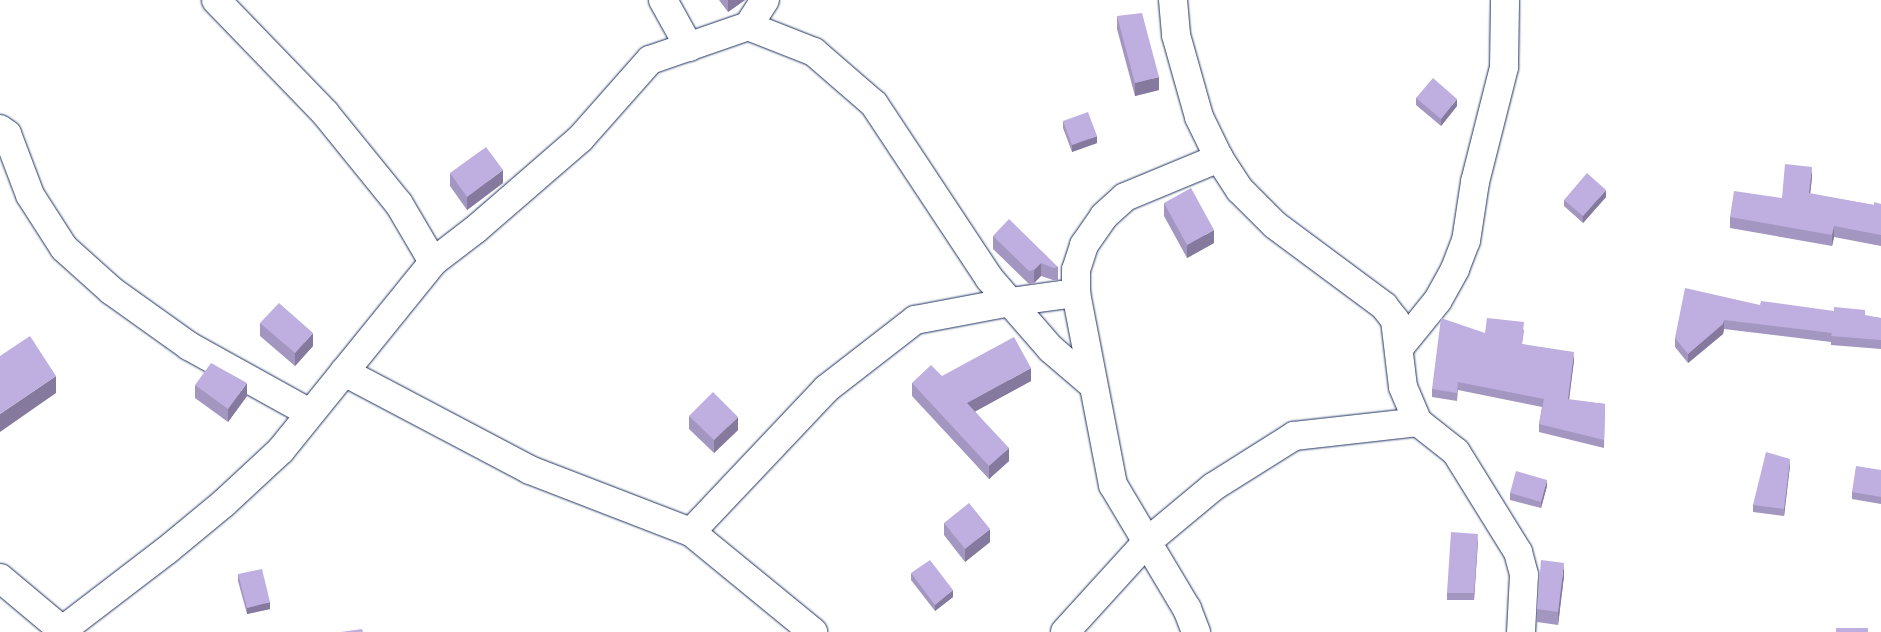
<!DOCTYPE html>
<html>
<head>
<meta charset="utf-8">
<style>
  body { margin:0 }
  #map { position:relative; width:1881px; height:632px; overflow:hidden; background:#fff; font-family:"Playpen Sans",sans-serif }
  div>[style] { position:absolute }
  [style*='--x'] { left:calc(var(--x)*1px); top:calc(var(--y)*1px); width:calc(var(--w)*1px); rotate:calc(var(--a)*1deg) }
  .roads { filter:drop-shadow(0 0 1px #1b2f5e) drop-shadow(0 0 1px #1b2f5e) }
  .street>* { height:28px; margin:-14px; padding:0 14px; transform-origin:14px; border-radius:14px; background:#fff }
  .wall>* { inset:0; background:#a396c1 }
  .shaded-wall>* { inset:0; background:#857a9d }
  .building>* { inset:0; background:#beafe0 }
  span { translate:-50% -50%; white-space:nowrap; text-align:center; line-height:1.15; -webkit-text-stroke:4.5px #fff; paint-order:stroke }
</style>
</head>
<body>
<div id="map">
  <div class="roads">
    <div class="street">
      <div style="--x:216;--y:0;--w:157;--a:46"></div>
      <div style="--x:325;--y:113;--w:117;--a:50.9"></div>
      <div style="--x:399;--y:204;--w:67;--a:59.6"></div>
      <div style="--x:663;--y:0;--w:54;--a:61"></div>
      <div style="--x:1173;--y:0;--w:35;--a:85"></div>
      <div style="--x:1176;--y:35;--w:85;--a:74.3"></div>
      <div style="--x:1199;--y:117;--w:46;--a:64"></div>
      <div style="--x:1219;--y:158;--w:38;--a:57"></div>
      <div style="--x:1240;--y:190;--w:49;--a:45"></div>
      <div style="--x:1275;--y:225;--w:136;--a:36.6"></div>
      <div style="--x:1384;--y:306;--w:18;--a:52"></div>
      <div style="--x:1395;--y:320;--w:67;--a:83.2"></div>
      <div style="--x:1403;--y:387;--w:38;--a:67"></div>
      <div style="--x:1418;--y:422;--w:48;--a:38.3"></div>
      <div style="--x:1456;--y:452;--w:118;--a:58.2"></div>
      <div style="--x:1518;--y:552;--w:24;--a:75"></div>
      <div style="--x:1524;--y:575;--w:57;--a:93"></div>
      <div style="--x:748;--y:26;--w:31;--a:-57"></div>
      <div style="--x:0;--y:129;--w:9;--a:36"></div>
      <div style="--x:7;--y:134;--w:65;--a:69.3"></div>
      <div style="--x:30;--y:195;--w:63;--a:57.3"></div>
      <div style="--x:64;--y:248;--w:64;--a:41.9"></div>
      <div style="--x:112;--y:291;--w:95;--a:35.5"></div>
      <div style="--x:189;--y:346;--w:138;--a:29"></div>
      <div style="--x:1400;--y:347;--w:60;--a:-51"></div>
      <div style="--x:1438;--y:300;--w:35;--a:-61"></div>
      <div style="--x:1455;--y:269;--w:30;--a:-69"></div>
      <div style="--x:1466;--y:241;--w:60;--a:-81.3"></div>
      <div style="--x:1475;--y:182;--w:119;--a:-75.8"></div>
      <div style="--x:1504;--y:67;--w:67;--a:-89.1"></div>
      <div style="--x:344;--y:372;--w:210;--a:27.8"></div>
      <div style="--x:530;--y:470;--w:173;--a:21.1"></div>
      <div style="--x:691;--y:532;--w:158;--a:39.3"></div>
      <div style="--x:691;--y:532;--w:197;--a:-46.6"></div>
      <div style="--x:826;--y:389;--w:113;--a:-37.8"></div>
      <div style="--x:915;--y:320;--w:97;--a:-10.7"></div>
      <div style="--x:1010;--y:302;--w:67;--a:-7.8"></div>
      <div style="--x:0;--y:578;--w:81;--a:40"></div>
      <div style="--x:60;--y:632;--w:133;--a:-37.4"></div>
      <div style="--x:166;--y:551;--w:75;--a:-39.6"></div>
      <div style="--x:224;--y:503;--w:78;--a:-42.9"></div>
      <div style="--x:281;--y:450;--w:242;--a:-51"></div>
      <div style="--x:433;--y:262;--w:54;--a:-37.5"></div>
      <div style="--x:476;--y:229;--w:138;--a:-40.9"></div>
      <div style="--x:580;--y:139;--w:106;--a:-48.5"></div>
      <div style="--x:650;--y:60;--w:104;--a:-19.1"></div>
      <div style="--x:748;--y:26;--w:71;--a:21.5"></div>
      <div style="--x:814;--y:52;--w:79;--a:40.9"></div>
      <div style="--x:874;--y:104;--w:209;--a:56.5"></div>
      <div style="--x:989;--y:278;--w:94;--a:48.9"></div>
      <div style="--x:1051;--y:349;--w:55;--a:40.6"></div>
      <div style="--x:1065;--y:632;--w:122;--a:-47.7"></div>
      <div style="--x:1147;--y:542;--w:86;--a:-39.8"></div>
      <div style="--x:1213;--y:487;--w:96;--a:-32.2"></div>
      <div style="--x:1294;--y:436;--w:125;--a:-6.4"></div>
      <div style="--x:1196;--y:632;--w:25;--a:-111"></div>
      <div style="--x:1187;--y:609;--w:144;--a:-120.8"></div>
      <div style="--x:1113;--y:485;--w:196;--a:-100.9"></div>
      <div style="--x:1076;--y:293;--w:23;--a:-90"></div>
      <div style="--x:1076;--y:270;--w:26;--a:-72"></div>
      <div style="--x:1084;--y:245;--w:35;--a:-55"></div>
      <div style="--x:1104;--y:216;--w:28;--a:-42"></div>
      <div style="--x:1125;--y:197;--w:102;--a:-22.5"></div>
    </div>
  </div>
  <div class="wall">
    <div style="clip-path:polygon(719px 0,745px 0,728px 12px)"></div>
    <div style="clip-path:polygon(1117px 16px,1159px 90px,1135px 96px,1117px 29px)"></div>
    <div style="clip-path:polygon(1416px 98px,1457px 106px,1441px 126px,1416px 105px)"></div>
    <div style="clip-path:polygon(1063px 121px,1097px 143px,1072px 152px,1063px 128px)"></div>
    <div style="clip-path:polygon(450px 173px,503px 183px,467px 210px,450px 186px)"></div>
    <div style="clip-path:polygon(1812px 177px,1810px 194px,1874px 205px,1881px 204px,1881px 246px,1834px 237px,1832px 246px,1730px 228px,1730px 217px,1782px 198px)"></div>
    <div style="clip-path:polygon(1606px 197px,1583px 223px,1564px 206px,1564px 200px)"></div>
    <div style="clip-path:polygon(1164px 203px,1214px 243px,1187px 258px,1164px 216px)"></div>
    <div style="clip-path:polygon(993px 236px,1058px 267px,1058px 280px,1053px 280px,1041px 276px,1034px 283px,1029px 284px,993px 249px)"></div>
    <div style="clip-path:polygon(1760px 305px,1881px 318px,1881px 349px,1831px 345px,1831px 342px,1724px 329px,1723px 334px,1688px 363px,1675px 347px,1675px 338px)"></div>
    <div style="clip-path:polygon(260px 323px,313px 346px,295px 366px,260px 336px)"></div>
    <div style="clip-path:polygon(1524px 330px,1522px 344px,1574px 360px,1569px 400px,1605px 404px,1604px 448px,1539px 432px,1539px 424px,1542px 407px,1458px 390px,1457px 401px,1432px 397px,1432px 389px,1485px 333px)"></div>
    <div style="clip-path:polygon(942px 376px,1031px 381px,975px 411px,1009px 461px,989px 479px,912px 396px,912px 383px)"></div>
    <div style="clip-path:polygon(195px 385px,247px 396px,228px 422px,195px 398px)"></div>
    <div style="clip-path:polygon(689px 416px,738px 430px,714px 453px,689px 429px)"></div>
    <div style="clip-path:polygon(1790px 465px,1784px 516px,1753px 512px,1753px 505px)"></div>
    <div style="clip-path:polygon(1881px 470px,1881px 504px,1852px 499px,1852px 492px)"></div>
    <div style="clip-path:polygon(1547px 486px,1541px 508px,1510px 500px,1510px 493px)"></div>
    <div style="clip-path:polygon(944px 523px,990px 542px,965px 562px,944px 535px)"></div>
    <div style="clip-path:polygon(1478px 540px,1474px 600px,1447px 600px,1447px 593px)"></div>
    <div style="clip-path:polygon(911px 573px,953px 597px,935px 611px,911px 580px)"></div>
    <div style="clip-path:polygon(238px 574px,270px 609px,247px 614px,238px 581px)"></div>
    <div style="clip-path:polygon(1564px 576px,1558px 625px,1537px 622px,1537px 609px)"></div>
  </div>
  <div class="shaded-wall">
    <div style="clip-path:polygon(728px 0,745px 0,728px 12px)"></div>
    <div style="clip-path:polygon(1159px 77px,1159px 90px,1135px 96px,1135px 83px)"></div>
    <div style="clip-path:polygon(1457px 99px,1457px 106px,1441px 126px,1441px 119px)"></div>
    <div style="clip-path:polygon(1097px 136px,1097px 143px,1072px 152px,1072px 145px)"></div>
    <div style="clip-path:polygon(1812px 167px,1812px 177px,1809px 204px,1809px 193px)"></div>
    <div style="clip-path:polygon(503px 170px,503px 183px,467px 210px,467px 197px)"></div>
    <div style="clip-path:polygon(1606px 190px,1606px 197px,1583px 223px,1583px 216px)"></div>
    <div style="clip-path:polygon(1834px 226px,1834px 237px,1832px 246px,1832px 235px)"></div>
    <div style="clip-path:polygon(1214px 230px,1214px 243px,1187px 258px,1187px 245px)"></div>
    <div style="clip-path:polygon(1041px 263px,1041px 276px,1034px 283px,1034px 270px)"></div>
    <div style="clip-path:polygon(1724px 320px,1724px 329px,1723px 334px,1688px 363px,1688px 354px)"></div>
    <div style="clip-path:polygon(313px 333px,313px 346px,295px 366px,295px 353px)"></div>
    <div style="clip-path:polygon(1574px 352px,1574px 360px,1568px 407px,1568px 399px)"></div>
    <div style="clip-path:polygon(1031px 368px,1031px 381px,967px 416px,967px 403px)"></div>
    <div style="clip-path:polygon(56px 376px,56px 393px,0 432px,0 414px)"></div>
    <div style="clip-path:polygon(247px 383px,247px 396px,228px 422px,228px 409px)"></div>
    <div style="clip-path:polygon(738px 417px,738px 430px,714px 453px,714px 440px)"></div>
    <div style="clip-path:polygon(1009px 448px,1009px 461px,989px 479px,989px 466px)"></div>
    <div style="clip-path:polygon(1790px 459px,1790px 465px,1784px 516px,1784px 509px)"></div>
    <div style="clip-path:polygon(1547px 480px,1547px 486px,1541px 508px,1541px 502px)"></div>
    <div style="clip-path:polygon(990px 529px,990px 542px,965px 562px,965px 549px)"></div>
    <div style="clip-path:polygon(1478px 534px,1478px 540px,1474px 600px,1474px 593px)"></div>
    <div style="clip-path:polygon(1564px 563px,1564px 576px,1558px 625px,1558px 612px)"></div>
    <div style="clip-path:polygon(953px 590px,953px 597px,935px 611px,935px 605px)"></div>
    <div style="clip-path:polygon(270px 602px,270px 609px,247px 614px,247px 608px)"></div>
  </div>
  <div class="building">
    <div style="clip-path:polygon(1142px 13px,1159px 77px,1135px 83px,1117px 16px)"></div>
    <div style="clip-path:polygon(1433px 78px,1457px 99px,1441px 119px,1416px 98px)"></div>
    <div style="clip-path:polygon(1088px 112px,1097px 136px,1072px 145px,1063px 121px)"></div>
    <div style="clip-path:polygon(486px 147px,503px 170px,467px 197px,450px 173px)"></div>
    <div style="clip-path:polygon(1785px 164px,1812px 167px,1809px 193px,1874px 205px,1874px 202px,1881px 204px,1881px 235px,1834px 226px,1832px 235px,1730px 217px,1734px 191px,1782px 198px)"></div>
    <div style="clip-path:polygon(1587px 173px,1606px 190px,1583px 216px,1564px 200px)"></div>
    <div style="clip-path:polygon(1191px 188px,1214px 230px,1187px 245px,1164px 203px)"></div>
    <div style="clip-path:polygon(1009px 219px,1058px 267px,1053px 268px,1041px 263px,1034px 270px,1029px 271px,993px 236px)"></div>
    <div style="clip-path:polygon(1685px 288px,1760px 305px,1761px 301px,1834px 311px,1834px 307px,1865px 310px,1865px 315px,1881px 318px,1881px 340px,1831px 336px,1832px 333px,1724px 320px,1723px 324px,1688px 354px,1675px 338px)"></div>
    <div style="clip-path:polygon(279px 303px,313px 333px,295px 353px,260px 323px)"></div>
    <div style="clip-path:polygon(1441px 318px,1485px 333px,1487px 318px,1524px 322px,1522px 344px,1574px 352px,1568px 399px,1605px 404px,1604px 440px,1539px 424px,1544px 399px,1458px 382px,1457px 393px,1432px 389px)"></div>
    <div style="clip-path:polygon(30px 336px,56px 376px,0 414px,0 356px)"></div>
    <div style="clip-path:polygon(1014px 337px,1031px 368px,967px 403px,1009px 448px,989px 466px,912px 383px,931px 365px,942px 376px)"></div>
    <div style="clip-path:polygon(211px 363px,247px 383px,228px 409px,195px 385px)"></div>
    <div style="clip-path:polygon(713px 392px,738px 417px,714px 440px,689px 416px)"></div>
    <div style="clip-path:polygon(1766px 452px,1790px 459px,1784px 509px,1753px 505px)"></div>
    <div style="clip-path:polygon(1856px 466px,1881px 470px,1881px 497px,1852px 492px)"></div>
    <div style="clip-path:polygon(1516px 471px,1547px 480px,1541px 502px,1510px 493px)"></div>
    <div style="clip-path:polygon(969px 503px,990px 529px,965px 549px,944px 523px)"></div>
    <div style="clip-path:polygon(1451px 532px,1478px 534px,1474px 593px,1447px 593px)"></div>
    <div style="clip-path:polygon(930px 560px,953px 590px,935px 605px,911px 573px)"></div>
    <div style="clip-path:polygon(1541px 560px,1564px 563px,1558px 612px,1537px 609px)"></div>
    <div style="clip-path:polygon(262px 569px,270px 602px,247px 608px,238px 574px)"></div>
    <div style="clip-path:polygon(1836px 628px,1868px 628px,1868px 632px,1836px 632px)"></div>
    <div style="clip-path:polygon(362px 629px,363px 632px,341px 632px)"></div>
  </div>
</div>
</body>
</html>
